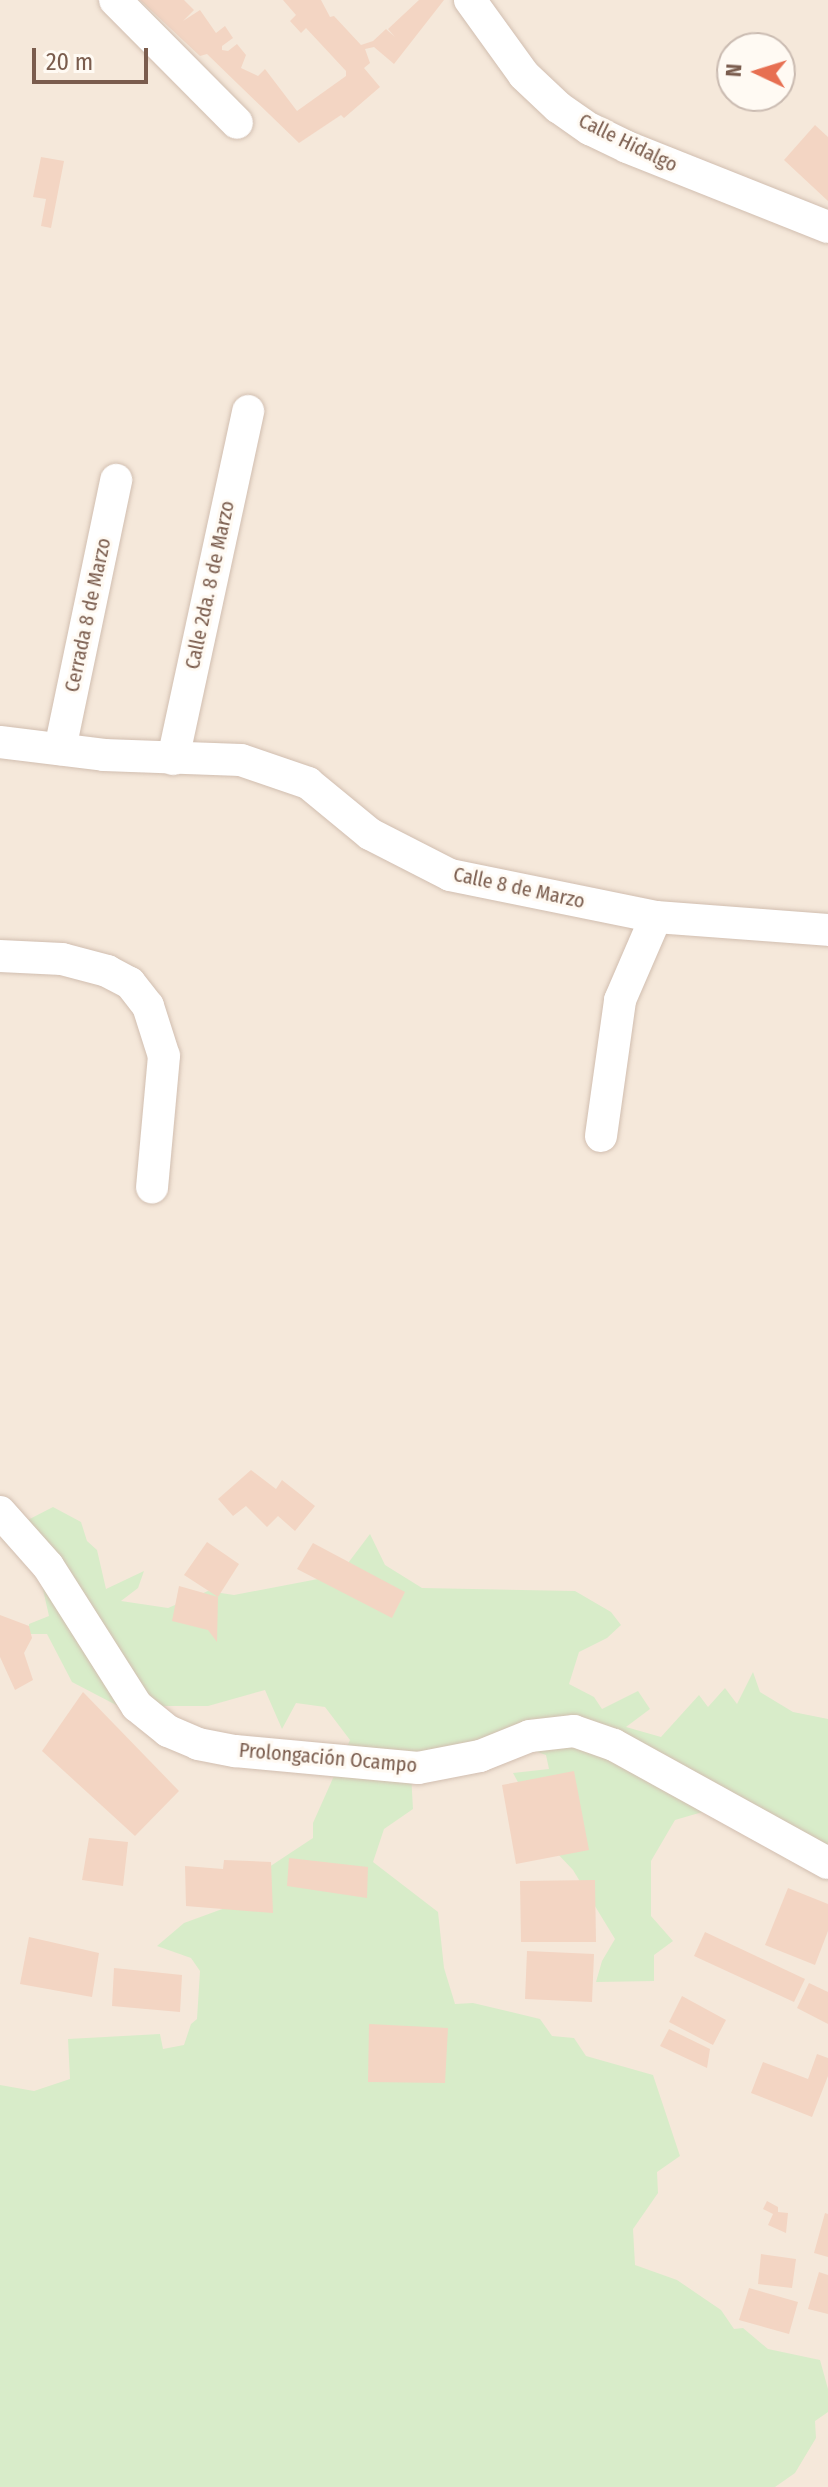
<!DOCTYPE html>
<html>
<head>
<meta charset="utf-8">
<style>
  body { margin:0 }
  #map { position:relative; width:828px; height:2487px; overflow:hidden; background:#fdf6ec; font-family:"Fira Sans Condensed",sans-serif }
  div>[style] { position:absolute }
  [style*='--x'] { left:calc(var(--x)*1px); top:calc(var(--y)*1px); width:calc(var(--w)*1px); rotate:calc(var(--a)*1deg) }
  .residential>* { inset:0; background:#f5e8da }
  .green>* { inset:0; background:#d8ecc9 }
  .building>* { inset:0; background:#f3d5c3 }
  .roads { filter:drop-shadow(0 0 2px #d1beb0) drop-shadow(0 0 2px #d1beb0) }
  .street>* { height:32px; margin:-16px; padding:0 16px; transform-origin:16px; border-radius:16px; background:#fff }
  span { translate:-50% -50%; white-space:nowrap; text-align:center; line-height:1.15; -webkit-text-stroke:6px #fffaf3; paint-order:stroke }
  .street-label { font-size:20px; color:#7a5c4d }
  .north { position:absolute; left:716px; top:32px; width:80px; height:80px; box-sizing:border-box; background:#fffaf3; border:2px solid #cabbb1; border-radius:50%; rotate:274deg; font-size:22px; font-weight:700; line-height:32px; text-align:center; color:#7a5c4d }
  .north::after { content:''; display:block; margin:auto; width:28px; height:36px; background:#e76f51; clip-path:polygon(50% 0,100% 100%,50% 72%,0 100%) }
  .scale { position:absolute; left:32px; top:48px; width:116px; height:36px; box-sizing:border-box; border:4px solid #7a5c4d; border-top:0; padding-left:10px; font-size:24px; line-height:28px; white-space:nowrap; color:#7a5c4d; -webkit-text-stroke:6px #fffaf3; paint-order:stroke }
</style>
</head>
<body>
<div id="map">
  <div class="residential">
    <div style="clip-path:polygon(evenodd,0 0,828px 0,828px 2487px,0 2487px,0 0,732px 48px,780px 48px,780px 96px,732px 96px,732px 48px)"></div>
  </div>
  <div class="green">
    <div style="clip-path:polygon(53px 1507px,81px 1522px,87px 1541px,97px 1550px,106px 1589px,144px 1571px,138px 1588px,121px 1601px,168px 1608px,208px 1591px,234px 1595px,339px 1575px,370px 1534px,385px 1565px,422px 1588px,575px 1591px,611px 1612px,621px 1625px,607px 1638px,579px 1652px,569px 1684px,594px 1697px,602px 1709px,638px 1691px,650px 1709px,626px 1727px,661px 1737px,699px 1695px,708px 1707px,725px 1688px,737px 1704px,753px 1672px,760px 1692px,793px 1712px,828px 1719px,828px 1847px,723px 1806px,675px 1820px,651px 1861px,651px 1916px,673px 1941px,654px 1955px,654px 1981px,596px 1982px,602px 1961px,615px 1939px,573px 1870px,556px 1852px,513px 1773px,549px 1769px,546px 1755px,508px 1742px,411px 1774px,413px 1809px,384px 1829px,373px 1862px,438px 1912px,444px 1968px,455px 2004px,473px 2003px,540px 2019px,552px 2036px,574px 2038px,586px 2056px,653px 2075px,680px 2156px,657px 2172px,658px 2193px,633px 2229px,635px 2265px,677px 2280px,721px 2310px,734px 2329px,743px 2328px,768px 2349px,820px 2360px,828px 2389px,828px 2412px,815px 2421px,816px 2438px,795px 2473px,775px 2487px,0 2487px,0 2085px,34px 2091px,70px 2079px,68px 2039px,160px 2034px,163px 2049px,184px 2045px,191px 2024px,197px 2019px,200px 1971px,191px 1958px,157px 1946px,184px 1923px,225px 1908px,257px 1875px,313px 1838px,313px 1823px,350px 1740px,325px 1707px,296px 1703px,282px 1729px,265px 1690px,208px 1706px,118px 1706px,72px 1682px,47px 1634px,29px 1634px,29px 1624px,49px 1616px,35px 1554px,20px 1524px)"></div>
  </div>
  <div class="building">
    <div style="clip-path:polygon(140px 0,184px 0,194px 10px,183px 21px,200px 10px,216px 33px,225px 26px,233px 38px,222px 46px,222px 50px,228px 51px,237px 44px,246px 55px,241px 68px,258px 76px,265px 69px,297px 111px,346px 76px,346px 71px,306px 28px,301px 33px,290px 21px,296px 15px,283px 0,321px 0,330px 17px,334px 16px,361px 45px,373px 41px,386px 29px,395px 37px,388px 29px,419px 0,444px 0,394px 64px,374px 47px,365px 49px,370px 63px,364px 68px,380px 87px,344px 118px,341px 115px,299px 143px,207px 54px,200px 56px)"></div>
    <div style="clip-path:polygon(815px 125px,828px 137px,828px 201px,784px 160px)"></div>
    <div style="clip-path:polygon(41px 157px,64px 161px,51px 228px,41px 226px,46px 199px,33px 197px)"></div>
    <div style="clip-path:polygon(251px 1470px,276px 1489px,282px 1480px,315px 1506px,295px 1531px,278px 1516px,267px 1527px,246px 1506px,233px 1516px,218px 1499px)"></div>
    <div style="clip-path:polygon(207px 1542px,239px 1564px,218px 1597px,184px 1575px)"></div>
    <div style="clip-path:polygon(313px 1543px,405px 1592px,392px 1618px,297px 1569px)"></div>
    <div style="clip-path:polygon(179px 1586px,218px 1597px,217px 1642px,208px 1630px,172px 1621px)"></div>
    <div style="clip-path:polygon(0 1615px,29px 1626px,32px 1638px,24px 1653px,33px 1680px,15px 1690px,0 1657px)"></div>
    <div style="clip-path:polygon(83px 1692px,179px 1791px,135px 1836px,42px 1751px)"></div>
    <div style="clip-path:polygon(574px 1771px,589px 1850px,516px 1864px,502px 1785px)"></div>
    <div style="clip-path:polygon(89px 1838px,128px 1842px,123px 1886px,82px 1880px)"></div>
    <div style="clip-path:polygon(289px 1858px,368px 1867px,367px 1898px,287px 1886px)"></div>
    <div style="clip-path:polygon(224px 1860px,271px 1862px,273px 1913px,186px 1906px,185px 1866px,223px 1869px)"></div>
    <div style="clip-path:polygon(595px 1880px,596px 1942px,521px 1942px,520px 1881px)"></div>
    <div style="clip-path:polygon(788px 1888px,828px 1904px,828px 1931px,815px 1965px,765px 1945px)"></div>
    <div style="clip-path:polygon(705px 1932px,805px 1979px,794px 2002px,694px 1956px)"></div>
    <div style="clip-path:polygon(29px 1937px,99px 1953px,92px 1997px,20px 1984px)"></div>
    <div style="clip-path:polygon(527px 1951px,594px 1954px,592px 2002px,525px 1999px)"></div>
    <div style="clip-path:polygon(114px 1968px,182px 1975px,180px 2012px,112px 2006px)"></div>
    <div style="clip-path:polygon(809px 1983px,828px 1992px,828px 2024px,797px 2008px)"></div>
    <div style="clip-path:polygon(682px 1996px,726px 2020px,713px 2045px,669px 2022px)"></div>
    <div style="clip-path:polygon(369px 2024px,448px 2028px,445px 2083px,368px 2082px)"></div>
    <div style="clip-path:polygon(669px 2029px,710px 2049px,707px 2068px,660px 2046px)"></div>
    <div style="clip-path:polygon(817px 2054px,828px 2058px,828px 2076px,812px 2117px,751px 2093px,763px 2062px,808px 2079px)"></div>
    <div style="clip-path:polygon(767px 2201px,778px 2207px,778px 2212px,788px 2213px,786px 2233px,768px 2225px,773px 2214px,763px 2209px)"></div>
    <div style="clip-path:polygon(825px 2213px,828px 2214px,828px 2257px,814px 2253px)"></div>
    <div style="clip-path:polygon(761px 2254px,796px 2259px,792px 2288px,758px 2284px)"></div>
    <div style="clip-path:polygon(819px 2272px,828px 2275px,828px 2314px,808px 2309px)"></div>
    <div style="clip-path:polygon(749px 2288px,798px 2302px,789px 2334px,739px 2320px)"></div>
  </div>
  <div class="roads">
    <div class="street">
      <div style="--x:115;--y:0;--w:173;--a:45.2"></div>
      <div style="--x:470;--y:0;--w:92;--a:54.2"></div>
      <div style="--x:524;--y:75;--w:47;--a:43.3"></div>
      <div style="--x:558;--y:107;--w:39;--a:35"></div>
      <div style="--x:590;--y:129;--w:41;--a:25.9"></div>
      <div style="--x:627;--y:147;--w:216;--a:21.7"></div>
      <div style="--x:0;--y:742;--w:105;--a:7.1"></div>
      <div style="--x:104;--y:755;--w:137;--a:2.1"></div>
      <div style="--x:241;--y:760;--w:71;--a:18.9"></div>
      <div style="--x:308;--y:783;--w:80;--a:39.4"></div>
      <div style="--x:370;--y:834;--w:90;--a:27.1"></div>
      <div style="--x:450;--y:875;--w:210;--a:11.5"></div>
      <div style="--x:656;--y:917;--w:172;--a:4.3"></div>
      <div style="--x:60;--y:749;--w:275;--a:-78.2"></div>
      <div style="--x:173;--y:759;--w:356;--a:-77.8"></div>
      <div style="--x:0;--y:956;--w:62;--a:2.8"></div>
      <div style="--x:62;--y:959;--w:47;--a:14.9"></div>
      <div style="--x:107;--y:971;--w:26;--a:28"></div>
      <div style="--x:130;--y:983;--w:29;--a:52"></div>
      <div style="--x:148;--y:1006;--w:52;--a:72.3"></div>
      <div style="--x:164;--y:1056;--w:132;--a:95.2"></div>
      <div style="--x:601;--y:1136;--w:137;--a:-82"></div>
      <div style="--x:620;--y:1000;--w:90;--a:-66.6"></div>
      <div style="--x:0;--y:1512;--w:72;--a:48.4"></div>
      <div style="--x:48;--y:1566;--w:166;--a:57.6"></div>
      <div style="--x:137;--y:1706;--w:40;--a:39"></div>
      <div style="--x:168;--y:1731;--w:33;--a:23"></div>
      <div style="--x:198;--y:1744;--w:38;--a:11"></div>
      <div style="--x:235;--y:1751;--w:184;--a:5.3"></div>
      <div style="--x:418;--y:1768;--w:63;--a:-11"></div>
      <div style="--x:480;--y:1756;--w:54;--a:-21.8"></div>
      <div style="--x:530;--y:1736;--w:44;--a:-6.5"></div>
      <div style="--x:574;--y:1731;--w:42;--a:19.3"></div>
      <div style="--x:614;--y:1745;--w:244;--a:28.9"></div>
    </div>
  </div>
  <div class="street-label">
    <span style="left:628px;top:143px;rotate:26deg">Calle Hidalgo</span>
    <span style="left:210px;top:585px;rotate:-78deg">Calle 2da. 8 de Marzo</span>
    <span style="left:88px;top:615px;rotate:-78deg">Cerrada 8 de Marzo</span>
    <span style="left:519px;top:888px;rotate:12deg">Calle 8 de Marzo</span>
    <span style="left:328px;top:1758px;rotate:5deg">Prolongación Ocampo</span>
  </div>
  <div class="north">N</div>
  <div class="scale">20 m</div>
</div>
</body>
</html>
